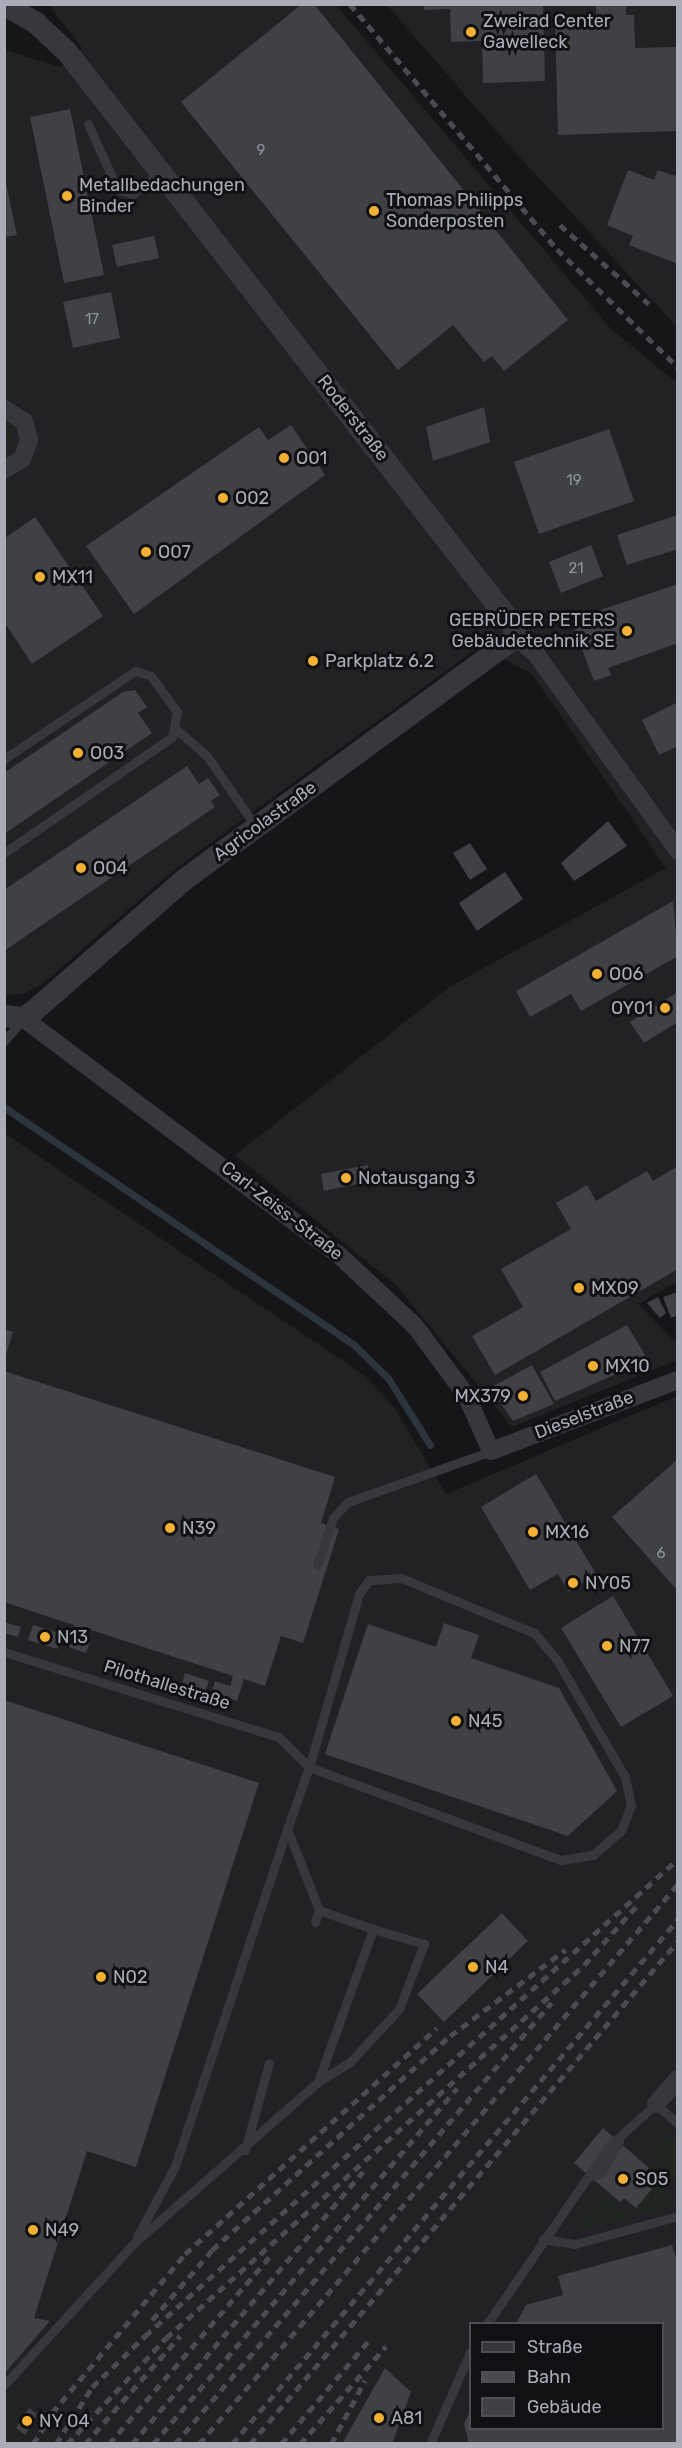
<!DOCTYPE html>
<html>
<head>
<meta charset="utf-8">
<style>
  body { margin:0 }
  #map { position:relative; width:682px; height:2448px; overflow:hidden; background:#161618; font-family:Rubik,sans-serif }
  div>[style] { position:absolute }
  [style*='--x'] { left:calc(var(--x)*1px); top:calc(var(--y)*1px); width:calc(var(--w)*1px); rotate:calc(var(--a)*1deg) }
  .built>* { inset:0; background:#222225 }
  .green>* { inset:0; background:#1e261f }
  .stream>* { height:7px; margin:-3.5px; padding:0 3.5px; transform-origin:3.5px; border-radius:3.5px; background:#2c353c }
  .building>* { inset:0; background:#404145 }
  .service>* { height:9px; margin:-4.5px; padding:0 4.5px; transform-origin:4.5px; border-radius:4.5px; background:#37383d }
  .minor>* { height:18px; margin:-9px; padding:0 9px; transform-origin:9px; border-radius:9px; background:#37383d }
  .tertiary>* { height:22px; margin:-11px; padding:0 11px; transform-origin:11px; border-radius:11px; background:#37383d }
  .rail>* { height:4.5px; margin-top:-2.25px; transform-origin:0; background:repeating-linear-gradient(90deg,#4a4c52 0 8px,transparent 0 14px) }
  .dots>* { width:16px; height:16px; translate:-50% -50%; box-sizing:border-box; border:3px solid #111113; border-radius:50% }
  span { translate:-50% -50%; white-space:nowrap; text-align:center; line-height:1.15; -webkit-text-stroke:6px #111113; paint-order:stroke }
  .number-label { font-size:15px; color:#8e929b }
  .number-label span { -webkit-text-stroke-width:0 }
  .poi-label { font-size:18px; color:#a8adb8 }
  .left { translate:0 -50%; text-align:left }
  .right { translate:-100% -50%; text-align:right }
  .street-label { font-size:18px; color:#a8adb8 }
  .frame { position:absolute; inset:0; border:6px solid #a8adb8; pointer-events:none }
  .legend { position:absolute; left:469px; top:2322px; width:195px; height:108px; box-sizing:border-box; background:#111113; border:2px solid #4d4f55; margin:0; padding:8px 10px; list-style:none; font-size:18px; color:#a8adb8 }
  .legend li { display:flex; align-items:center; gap:12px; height:30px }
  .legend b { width:30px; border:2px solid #4d4f55 }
</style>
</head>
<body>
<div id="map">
  <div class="built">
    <div style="clip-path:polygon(49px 5px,336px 5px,611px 329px,677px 383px,678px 1281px,638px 1304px,677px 1344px,677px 1360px,512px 1427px,396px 1285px,235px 1155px,451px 986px,666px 868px,532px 674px,480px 646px,175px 869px,41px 985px,24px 994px,5px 995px,4px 50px,61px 67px,82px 48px)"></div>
    <div style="clip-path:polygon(387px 5px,677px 5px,677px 327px,504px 140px)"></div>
    <div style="clip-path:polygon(evenodd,4px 1133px,364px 1375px,394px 1407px,446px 1494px,677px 1396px,677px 2443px,5px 2443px,4px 1133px,470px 2324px,662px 2324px,662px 2428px,470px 2428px,470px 2324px)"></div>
  </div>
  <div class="green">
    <div style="clip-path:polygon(4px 425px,14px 437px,5px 453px,4px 453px)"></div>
    <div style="clip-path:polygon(664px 2138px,677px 2141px,677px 2180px,653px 2156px)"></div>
    <div style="clip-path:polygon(657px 2183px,677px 2204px,641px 2214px,636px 2208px)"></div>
    <div style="clip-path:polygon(605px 2197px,631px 2218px,579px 2230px)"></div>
  </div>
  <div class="stream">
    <div style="--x:4;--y:1107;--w:423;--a:34.2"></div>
    <div style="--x:354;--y:1345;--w:47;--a:44.1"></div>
    <div style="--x:388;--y:1378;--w:79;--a:57.9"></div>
  </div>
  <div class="building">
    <div style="clip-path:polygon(302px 4px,314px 4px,568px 320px,504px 371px,492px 356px,484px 362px,453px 325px,398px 370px,181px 102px)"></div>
    <div style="clip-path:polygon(424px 4px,543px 4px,545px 81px,483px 83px,482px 41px,451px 42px,450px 9px,424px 10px)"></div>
    <div style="clip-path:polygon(596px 4px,626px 4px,626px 15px,634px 15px,635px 48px,678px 47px,678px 131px,558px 135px,555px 18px,596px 16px)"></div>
    <div style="clip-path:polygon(70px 109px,104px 275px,64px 283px,30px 117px)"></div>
    <div style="clip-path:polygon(628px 170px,654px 180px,658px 170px,678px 177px,678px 264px,629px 245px,633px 236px,607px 225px)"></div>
    <div style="clip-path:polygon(4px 174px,17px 235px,4px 237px)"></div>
    <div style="clip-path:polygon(154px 236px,159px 258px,117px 267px,112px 245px)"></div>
    <div style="clip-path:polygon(111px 292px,120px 338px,73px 348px,63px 302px)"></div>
    <div style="clip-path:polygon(484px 407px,490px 442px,433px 461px,426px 427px)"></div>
    <div style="clip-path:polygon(291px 425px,325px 475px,134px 614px,86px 546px,259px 427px,268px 440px)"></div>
    <div style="clip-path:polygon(609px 429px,634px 501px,539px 534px,514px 462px)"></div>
    <div style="clip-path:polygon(678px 515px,678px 549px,627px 565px,617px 535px)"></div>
    <div style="clip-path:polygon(35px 517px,103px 616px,32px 664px,5px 623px,5px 538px)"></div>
    <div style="clip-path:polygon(591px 545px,603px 576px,561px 593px,549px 562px)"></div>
    <div style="clip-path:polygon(678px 584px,678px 643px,608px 668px,611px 675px,594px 681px,571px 620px)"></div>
    <div style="clip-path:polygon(135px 690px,147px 707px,138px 713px,152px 733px,4px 834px,4px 773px,123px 692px)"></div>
    <div style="clip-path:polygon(678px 702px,678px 746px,659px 755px,642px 720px)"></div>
    <div style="clip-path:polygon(187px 766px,199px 784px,208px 778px,220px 795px,211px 801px,215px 807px,4px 951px,4px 890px)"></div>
    <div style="clip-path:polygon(608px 821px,627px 846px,574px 881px,561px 863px)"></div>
    <div style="clip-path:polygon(470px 843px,487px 869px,470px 880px,453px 853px)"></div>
    <div style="clip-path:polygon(505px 872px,523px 899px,477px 931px,459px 903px)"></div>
    <div style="clip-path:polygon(673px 901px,678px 956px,581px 1011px,571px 994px,530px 1017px,516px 991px)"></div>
    <div style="clip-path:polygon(678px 992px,678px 1022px,644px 1043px,630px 1022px)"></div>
    <div style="clip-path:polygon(368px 1165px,371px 1181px,324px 1191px,321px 1174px)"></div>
    <div style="clip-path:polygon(678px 1166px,678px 1269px,495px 1375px,472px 1336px,523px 1307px,501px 1269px,571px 1229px,556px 1203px,587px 1185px,596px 1201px,647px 1171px,653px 1181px)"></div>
    <div style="clip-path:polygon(678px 1292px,678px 1315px,671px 1318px,663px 1297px)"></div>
    <div style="clip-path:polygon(658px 1297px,666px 1313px,660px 1318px,647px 1303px)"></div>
    <div style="clip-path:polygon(627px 1325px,648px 1360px,555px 1401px,540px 1372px)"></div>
    <div style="clip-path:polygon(4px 1329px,13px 1332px,5px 1358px,4px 1358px)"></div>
    <div style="clip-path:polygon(532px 1365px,554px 1404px,513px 1421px,490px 1388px)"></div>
    <div style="clip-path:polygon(4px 1371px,335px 1477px,321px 1523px,339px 1529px,303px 1643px,281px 1636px,265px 1686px,244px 1679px,237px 1701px,222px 1695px,220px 1702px,210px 1698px,215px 1681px,230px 1686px,233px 1676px,82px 1627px,79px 1639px,90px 1642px,86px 1653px,68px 1647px,74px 1625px,4px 1602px)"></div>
    <div style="clip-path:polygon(678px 1459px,678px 1591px,612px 1517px)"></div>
    <div style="clip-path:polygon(536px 1474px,596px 1574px,569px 1592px,558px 1574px,530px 1590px,481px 1507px)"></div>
    <div style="clip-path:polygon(613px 1596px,673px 1696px,621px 1727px,561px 1628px)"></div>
    <div style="clip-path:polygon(4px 1622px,21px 1627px,18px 1637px,4px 1633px)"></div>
    <div style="clip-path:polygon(444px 1623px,479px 1635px,471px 1658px,559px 1688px,617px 1791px,568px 1836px,325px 1754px,368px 1624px,436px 1647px)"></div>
    <div style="clip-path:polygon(33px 1625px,62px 1634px,57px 1649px,28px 1640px)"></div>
    <div style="clip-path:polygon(185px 1673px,209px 1681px,204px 1696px,181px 1688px)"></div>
    <div style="clip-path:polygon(4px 1700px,259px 1783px,136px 2167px,87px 2151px,34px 2318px,50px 2321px,4px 2374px)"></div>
    <div style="clip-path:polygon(502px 1913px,528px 1941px,444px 2022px,417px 1994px)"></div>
    <div style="clip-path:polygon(603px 2128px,649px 2168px,645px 2173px,657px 2183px,636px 2208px,624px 2198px,620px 2202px,574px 2163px)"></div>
    <div style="clip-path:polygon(672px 2245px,678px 2265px,678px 2444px,469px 2444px,464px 2424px,470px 2411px,470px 2428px,662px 2428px,662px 2324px,516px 2324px,526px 2305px,563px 2295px,558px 2276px)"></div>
    <div style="clip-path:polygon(385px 2368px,411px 2392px,392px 2444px,342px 2444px)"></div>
    <div style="clip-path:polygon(29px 2408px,37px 2414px,25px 2435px,16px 2428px)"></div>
  </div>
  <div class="service">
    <div style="--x:88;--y:124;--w:72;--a:65.6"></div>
    <div style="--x:118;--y:190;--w:16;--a:15"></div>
    <div style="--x:133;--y:194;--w:36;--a:-38"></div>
    <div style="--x:177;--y:730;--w:40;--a:41"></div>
    <div style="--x:207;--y:756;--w:86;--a:55.4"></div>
    <div style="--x:4;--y:759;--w:158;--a:-33.9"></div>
    <div style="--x:135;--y:671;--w:17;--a:17"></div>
    <div style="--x:151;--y:676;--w:44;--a:54.2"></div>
    <div style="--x:177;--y:712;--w:25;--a:101"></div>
    <div style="--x:172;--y:737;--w:204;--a:145.4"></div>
    <div style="--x:4;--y:1041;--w:28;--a:-49"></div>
    <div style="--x:317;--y:1565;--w:50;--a:-71.2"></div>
    <div style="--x:333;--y:1518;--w:22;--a:-47"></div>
    <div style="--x:348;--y:1502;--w:152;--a:-19.6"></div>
    <div style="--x:4;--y:1652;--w:288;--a:17.2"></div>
    <div style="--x:279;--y:1737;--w:42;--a:45"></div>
    <div style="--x:309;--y:1767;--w:269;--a:20.3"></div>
    <div style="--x:561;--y:1860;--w:32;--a:-9"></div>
    <div style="--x:593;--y:1855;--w:37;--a:-41"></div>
    <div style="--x:621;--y:1831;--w:28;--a:-69"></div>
    <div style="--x:631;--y:1805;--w:29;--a:-102"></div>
    <div style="--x:625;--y:1777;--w:135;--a:-120.2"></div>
    <div style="--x:557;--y:1660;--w:35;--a:-130"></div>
    <div style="--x:534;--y:1633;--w:144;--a:-157.5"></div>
    <div style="--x:401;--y:1578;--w:32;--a:176"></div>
    <div style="--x:369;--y:1580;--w:17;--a:126"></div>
    <div style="--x:359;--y:1594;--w:180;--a:106.1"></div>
    <div style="--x:309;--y:1767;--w:66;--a:109.5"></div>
    <div style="--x:287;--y:1829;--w:87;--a:68.4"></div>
    <div style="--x:319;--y:1910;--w:57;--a:19.4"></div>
    <div style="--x:373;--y:1929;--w:163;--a:109.8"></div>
    <div style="--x:318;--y:2082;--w:243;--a:138.8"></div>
    <div style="--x:135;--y:2242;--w:194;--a:132.5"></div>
    <div style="--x:315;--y:1922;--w:13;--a:-72"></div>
    <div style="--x:318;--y:2082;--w:36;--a:-32"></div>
    <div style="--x:349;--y:2063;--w:74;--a:-47.2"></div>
    <div style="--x:399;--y:2009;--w:70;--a:-69"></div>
    <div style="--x:424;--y:1944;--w:53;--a:-163.6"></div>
    <div style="--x:245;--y:2150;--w:90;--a:-74.6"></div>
    <div style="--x:590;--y:2177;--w:12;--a:-20"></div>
    <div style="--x:601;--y:2173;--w:36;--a:-60"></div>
    <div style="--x:137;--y:2237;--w:81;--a:-61.8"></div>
    <div style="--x:175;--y:2166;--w:355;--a:-71.6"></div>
    <div style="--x:543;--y:2239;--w:32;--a:9"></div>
    <div style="--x:575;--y:2244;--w:107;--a:-15.2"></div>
    <div style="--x:487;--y:2324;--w:216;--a:-55.6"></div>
    <div style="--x:609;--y:2146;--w:63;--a:-41.8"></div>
    <div style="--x:656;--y:2104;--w:30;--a:42"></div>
    <div style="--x:430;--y:2444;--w:100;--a:-66.5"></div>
  </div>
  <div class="minor">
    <div style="--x:4;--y:409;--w:23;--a:31"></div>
    <div style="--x:24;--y:421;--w:20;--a:75"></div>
    <div style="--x:29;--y:440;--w:20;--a:110"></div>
    <div style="--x:22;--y:459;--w:21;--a:149"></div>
    <div style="--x:516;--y:637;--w:26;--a:40"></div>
    <div style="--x:536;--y:654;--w:243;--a:54.2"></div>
    <div style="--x:23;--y:1018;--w:395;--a:36.9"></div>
    <div style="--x:339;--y:1255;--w:104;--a:43.1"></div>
    <div style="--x:415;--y:1326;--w:86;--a:53.5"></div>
    <div style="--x:466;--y:1395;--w:61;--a:65.9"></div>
    <div style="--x:491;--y:1451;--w:200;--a:-20.8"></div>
    <div style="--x:656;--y:2104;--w:33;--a:-49"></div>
  </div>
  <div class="tertiary">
    <div style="--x:4;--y:5;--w:37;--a:29"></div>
    <div style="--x:36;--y:23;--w:42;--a:43.1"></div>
    <div style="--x:67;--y:52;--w:726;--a:52.1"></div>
    <div style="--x:513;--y:625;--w:12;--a:76"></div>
    <div style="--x:516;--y:637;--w:411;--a:143.8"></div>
    <div style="--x:184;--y:880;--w:198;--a:138.9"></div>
    <div style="--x:35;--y:1010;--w:14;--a:146"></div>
    <div style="--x:23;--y:1018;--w:19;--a:-174"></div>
  </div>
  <div class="rail">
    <div style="--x:350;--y:4;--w:321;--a:49.8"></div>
    <div style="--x:557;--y:249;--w:169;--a:44.3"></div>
    <div style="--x:560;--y:225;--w:119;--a:41.6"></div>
    <div style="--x:152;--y:2320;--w:92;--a:-49.4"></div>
    <div style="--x:212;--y:2250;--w:320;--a:-42"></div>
    <div style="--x:450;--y:2036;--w:144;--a:-36.8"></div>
    <div style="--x:33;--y:2444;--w:36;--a:-58"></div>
    <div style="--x:52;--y:2413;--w:207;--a:-50.1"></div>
    <div style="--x:185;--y:2254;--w:338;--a:-41.9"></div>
    <div style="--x:56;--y:2444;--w:67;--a:-57.7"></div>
    <div style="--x:92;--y:2387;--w:74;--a:-43.9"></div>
    <div style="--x:145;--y:2336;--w:715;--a:-41.83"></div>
    <div style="--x:67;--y:2444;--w:145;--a:-47"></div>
    <div style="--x:166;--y:2338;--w:560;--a:-41.74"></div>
    <div style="--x:584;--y:1965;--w:84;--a:-48.4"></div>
    <div style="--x:85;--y:2444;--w:144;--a:-48.7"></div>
    <div style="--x:109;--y:2444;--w:246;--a:-49.4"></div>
    <div style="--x:132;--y:2444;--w:357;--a:-49.7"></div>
    <div style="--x:153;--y:2444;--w:468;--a:-49.5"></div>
    <div style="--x:175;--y:2444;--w:580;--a:-49.55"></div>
    <div style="--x:199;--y:2444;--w:737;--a:-49.46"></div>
    <div style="--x:232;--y:2444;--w:689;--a:-49.65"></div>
    <div style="--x:250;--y:2444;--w:660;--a:-49.61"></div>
    <div style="--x:281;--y:2444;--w:139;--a:-49.7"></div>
    <div style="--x:300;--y:2444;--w:130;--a:-48.7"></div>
    <div style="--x:331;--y:2444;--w:72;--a:-62"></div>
  </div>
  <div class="dots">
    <div style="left:471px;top:32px;background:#f2b134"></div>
    <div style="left:67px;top:196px;background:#f2b134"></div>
    <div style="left:374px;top:211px;background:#f2b134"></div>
    <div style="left:284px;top:458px;background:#f2b134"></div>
    <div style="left:223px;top:498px;background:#f2b134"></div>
    <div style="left:146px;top:552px;background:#f2b134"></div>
    <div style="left:40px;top:577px;background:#f2b134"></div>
    <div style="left:627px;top:631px;background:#f2b134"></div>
    <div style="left:313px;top:661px;background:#f2b134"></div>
    <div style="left:78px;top:753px;background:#f2b134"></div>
    <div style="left:81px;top:868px;background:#f2b134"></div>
    <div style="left:597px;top:974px;background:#f2b134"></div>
    <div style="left:665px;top:1008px;background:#f2b134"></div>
    <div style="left:346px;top:1178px;background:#f2b134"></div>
    <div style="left:579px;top:1288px;background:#f2b134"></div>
    <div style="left:593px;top:1366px;background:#f2b134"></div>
    <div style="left:523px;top:1396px;background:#f2b134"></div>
    <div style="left:170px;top:1528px;background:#f2b134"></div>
    <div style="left:533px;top:1532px;background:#f2b134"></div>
    <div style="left:573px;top:1583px;background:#f2b134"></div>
    <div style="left:45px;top:1637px;background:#f2b134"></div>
    <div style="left:607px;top:1646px;background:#f2b134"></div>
    <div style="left:456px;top:1721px;background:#f2b134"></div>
    <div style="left:473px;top:1967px;background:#f2b134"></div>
    <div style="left:101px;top:1977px;background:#f2b134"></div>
    <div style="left:623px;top:2179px;background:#f2b134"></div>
    <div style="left:33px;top:2230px;background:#f2b134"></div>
    <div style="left:379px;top:2418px;background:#f2b134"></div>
    <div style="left:27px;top:2421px;background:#f2b134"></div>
  </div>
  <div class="number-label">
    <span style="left:261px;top:151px">9</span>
    <span style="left:92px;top:320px">17</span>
    <span style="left:574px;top:481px">19</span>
    <span style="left:576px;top:569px">21</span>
    <span style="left:661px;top:1554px">6</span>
  </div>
  <div class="poi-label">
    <span class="left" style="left:483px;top:32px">Zweirad Center<br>Gawelleck</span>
    <span class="left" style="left:79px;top:196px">Metallbedachungen<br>Binder</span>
    <span class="left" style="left:386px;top:211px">Thomas Philipps<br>Sonderposten</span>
    <span class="left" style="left:296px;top:458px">O01</span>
    <span class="left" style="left:235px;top:498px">O02</span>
    <span class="left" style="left:158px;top:552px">O07</span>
    <span class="left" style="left:52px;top:577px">MX11</span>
    <span class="right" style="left:615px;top:631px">GEBRÜDER PETERS<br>Gebäudetechnik SE</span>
    <span class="left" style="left:325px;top:661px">Parkplatz 6.2</span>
    <span class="left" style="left:90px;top:753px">O03</span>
    <span class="left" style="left:93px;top:868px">O04</span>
    <span class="left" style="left:609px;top:974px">O06</span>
    <span class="right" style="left:653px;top:1008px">OY01</span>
    <span class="left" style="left:358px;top:1178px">Notausgang 3</span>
    <span class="left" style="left:591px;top:1288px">MX09</span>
    <span class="left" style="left:605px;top:1366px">MX10</span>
    <span class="right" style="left:511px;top:1396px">MX379</span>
    <span class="left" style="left:182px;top:1528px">N39</span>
    <span class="left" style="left:545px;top:1532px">MX16</span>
    <span class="left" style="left:585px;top:1583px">NY05</span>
    <span class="left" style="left:57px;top:1637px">N13</span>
    <span class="left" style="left:619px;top:1646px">N77</span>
    <span class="left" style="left:468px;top:1721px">N45</span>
    <span class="left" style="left:485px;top:1967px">N4</span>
    <span class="left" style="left:113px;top:1977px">N02</span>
    <span class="left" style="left:635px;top:2179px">S05</span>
    <span class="left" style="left:45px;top:2230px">N49</span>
    <span class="left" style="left:391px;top:2418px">A81</span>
    <span class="left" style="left:39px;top:2421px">NY 04</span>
  </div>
  <div class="street-label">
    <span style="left:353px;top:418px;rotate:52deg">Roderstraße</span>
    <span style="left:265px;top:821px;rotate:-36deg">Agricolastraße</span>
    <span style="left:282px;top:1211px;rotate:38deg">Carl-Zeiss-Straße</span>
    <span style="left:584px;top:1415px;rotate:-21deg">Dieselstraße</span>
    <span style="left:167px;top:1685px;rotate:17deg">Pilothallestraße</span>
  </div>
  <div class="frame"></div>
  <ul class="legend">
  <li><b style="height:8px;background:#37383d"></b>Straße</li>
  <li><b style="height:8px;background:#4a4c52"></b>Bahn</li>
  <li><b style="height:16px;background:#404145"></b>Gebäude</li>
  </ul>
</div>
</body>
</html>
